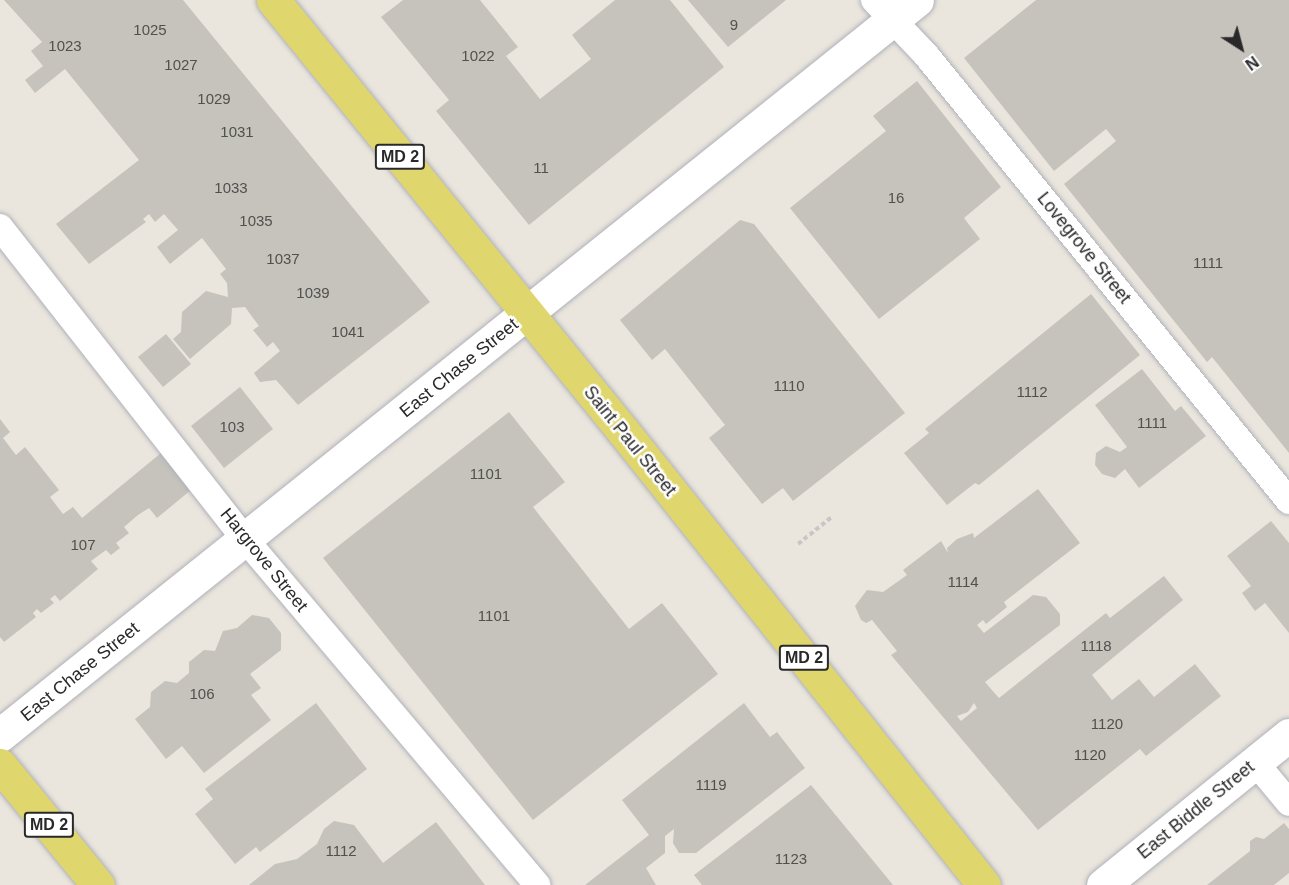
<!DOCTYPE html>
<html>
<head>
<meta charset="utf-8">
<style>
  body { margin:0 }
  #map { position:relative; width:1289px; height:885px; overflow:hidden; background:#eae6dd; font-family:Helvetica,sans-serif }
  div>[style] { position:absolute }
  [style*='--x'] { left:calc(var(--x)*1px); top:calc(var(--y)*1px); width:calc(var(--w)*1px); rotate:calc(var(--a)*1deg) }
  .building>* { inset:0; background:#c5c3bc }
  .path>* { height:4px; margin-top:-2px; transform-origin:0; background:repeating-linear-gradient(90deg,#c7c7c7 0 4.5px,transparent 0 7.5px) }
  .roads { filter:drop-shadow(0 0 2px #b0b1bb) drop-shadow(0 0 2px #b0b1bb) }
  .service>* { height:26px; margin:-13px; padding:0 13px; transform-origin:13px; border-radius:13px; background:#fff }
  .tertiary>* { height:33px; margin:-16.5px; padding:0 16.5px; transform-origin:16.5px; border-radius:16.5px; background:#fff }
  .secondary>* { height:33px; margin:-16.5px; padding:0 16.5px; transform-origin:16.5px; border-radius:16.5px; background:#fff }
  .primary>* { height:33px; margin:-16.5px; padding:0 16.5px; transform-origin:16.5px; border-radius:16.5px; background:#dfd76d }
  span { translate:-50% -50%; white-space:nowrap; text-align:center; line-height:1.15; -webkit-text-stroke:5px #fff; paint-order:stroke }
  .number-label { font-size:15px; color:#50504e }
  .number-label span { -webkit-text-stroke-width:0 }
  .shield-label span { padding:2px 4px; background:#fff; border:2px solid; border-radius:4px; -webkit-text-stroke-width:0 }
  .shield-label { font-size:16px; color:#292929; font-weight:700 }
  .street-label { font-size:18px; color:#292929 }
  .north { position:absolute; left:1211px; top:18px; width:60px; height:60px; -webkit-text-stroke:4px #fff; paint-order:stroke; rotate:144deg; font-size:16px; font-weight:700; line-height:24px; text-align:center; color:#292929 }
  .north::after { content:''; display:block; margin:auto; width:21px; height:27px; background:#292929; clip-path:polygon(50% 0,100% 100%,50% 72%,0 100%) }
</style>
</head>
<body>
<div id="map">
  <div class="building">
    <div style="clip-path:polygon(4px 0,183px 0,430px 302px,298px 405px,276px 380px,260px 382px,254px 373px,280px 351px,273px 342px,267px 347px,253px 330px,259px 326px,245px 307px,232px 308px,231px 324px,190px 359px,173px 339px,181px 332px,182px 312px,206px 291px,228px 297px,227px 283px,220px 274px,226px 269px,202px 238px,170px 264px,157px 247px,178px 230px,164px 214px,155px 222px,149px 214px,143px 219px,146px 222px,89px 264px,56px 224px,139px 160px,65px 69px,35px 93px,25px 80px,43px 66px,31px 51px,42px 42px)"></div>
    <div style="clip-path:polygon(403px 0,480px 0,518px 47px,506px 56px,540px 99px,591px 59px,572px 35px,615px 0,670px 0,724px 67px,529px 225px,436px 111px,449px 100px,381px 17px)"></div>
    <div style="clip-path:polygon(688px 0,786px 0,728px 47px)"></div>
    <div style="clip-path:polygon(1036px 0,1289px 0,1289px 453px,1212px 357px,1207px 362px,1064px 184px,1116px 141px,1106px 129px,1054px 171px,964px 58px)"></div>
    <div style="clip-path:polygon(917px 81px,1001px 187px,964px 218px,980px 239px,879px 319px,790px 208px,886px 131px,873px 116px)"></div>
    <div style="clip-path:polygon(740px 220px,754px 224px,905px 413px,793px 501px,783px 488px,762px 504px,709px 438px,725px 425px,665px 349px,652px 360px,620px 320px)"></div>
    <div style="clip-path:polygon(1091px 294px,1140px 355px,979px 485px,975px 483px,947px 505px,904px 453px,929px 433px,925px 429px)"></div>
    <div style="clip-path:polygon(166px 334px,191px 364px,163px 387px,138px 357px)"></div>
    <div style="clip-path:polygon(1142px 369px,1175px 411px,1181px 406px,1206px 436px,1139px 488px,1125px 469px,1115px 478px,1102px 474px,1095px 465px,1096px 453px,1106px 446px,1120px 452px,1127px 447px,1095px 405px)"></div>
    <div style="clip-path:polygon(240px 387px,273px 429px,224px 468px,191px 426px)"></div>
    <div style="clip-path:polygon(509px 412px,565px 482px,533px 507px,629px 629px,662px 603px,718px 674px,533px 820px,323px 558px)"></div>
    <div style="clip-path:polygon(0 419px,10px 432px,3px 438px,16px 455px,25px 447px,59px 490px,50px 497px,63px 514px,73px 507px,82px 518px,161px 453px,191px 490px,157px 518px,149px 508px,138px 515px,124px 527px,129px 533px,116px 543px,120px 548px,111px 555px,106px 550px,91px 561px,98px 569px,60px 601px,55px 595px,50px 599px,54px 603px,41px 613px,37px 609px,33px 613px,36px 617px,4px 642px,0 637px)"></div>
    <div style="clip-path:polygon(evenodd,1038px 489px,1080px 543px,1004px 602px,1007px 607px,986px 624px,983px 620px,977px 625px,984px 633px,1033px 595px,1046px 597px,1060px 614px,1060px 625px,985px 682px,991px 689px,999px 698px,1106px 613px,1110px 618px,1164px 576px,1183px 600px,1092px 675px,1112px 700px,1139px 679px,1154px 697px,1195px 664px,1221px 696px,1146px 756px,1140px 749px,1038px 830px,891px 655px,897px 651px,872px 620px,866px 623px,861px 620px,855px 606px,867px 590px,883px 592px,907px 575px,903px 570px,941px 541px,948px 553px,947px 548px,957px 539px,973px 533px,974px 538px,1038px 489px,974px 703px,977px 708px,961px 721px,957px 716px,968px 712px,974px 703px)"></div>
    <div style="clip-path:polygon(1271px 521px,1289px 543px,1289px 633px,1265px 603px,1255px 611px,1242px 593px,1251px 586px,1227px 556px)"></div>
    <div style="clip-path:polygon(252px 615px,269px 618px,281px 633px,281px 650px,250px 674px,261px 688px,251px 695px,271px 720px,204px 773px,182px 746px,166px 759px,135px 719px,150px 707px,151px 692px,165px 681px,177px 683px,189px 673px,189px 662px,204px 650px,215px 651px,223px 631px,237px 628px)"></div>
    <div style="clip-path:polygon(316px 703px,367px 769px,260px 852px,256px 847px,235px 864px,195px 814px,213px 799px,205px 789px)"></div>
    <div style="clip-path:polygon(744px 703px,770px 737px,777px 732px,805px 768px,696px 853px,679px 853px,673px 843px,674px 829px,665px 836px,665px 853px,646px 868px,656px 885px,585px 885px,649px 835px,622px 800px)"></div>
    <div style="clip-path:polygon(811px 785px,893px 885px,702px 885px,694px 875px)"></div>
    <div style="clip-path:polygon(334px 821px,354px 825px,383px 863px,436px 822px,485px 885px,249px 885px,275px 864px,297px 859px,317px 844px,324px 829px)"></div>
    <div style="clip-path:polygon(1284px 823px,1289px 829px,1289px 873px,1274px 885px,1207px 885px,1250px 851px,1250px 841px,1256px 837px,1264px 839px)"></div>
  </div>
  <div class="path">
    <div style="--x:798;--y:544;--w:45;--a:-38.7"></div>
  </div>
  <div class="roads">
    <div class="service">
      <div style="--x:874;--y:0;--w:76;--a:46.6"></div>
      <div style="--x:926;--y:55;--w:575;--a:50.86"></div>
      <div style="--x:0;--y:227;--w:397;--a:51.9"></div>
      <div style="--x:245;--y:539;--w:453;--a:49.8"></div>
      <div style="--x:1255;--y:762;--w:53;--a:50.3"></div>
    </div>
    <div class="tertiary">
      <div style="--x:0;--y:735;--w:1175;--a:-38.71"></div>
    </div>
    <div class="secondary">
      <div style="--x:1103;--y:885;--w:239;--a:-38.9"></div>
    </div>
    <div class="primary">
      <div style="--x:273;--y:0;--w:555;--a:50.92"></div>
      <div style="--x:623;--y:431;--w:580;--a:51.51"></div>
      <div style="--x:0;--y:765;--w:155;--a:50.8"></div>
    </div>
  </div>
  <div class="number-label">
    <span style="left:734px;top:25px">9</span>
    <span style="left:150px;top:30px">1025</span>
    <span style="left:65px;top:46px">1023</span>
    <span style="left:478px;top:56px">1022</span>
    <span style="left:181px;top:65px">1027</span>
    <span style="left:214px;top:99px">1029</span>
    <span style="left:237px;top:132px">1031</span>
    <span style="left:541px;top:168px">11</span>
    <span style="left:231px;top:188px">1033</span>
    <span style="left:896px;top:198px">16</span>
    <span style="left:256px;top:221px">1035</span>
    <span style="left:283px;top:259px">1037</span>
    <span style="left:1208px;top:263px">1111</span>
    <span style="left:313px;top:293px">1039</span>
    <span style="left:348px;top:332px">1041</span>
    <span style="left:789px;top:386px">1110</span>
    <span style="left:1032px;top:392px">1112</span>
    <span style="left:1152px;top:423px">1111</span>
    <span style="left:232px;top:427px">103</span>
    <span style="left:486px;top:474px">1101</span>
    <span style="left:83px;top:545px">107</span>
    <span style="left:963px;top:582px">1114</span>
    <span style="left:494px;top:616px">1101</span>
    <span style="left:1096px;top:646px">1118</span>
    <span style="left:202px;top:694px">106</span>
    <span style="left:1107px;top:724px">1120</span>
    <span style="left:1090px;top:755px">1120</span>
    <span style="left:711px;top:785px">1119</span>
    <span style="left:341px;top:851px">1112</span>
    <span style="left:791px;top:859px">1123</span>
  </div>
  <div class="shield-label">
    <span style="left:400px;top:157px">MD 2</span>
    <span style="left:804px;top:658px">MD 2</span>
    <span style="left:49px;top:825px">MD 2</span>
  </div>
  <div class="street-label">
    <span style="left:1084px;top:248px;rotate:51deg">Lovegrove Street</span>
    <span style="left:459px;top:368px;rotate:-39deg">East Chase Street</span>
    <span style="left:630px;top:441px;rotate:51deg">Saint Paul Street</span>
    <span style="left:264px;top:560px;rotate:51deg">Hargrove Street</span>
    <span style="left:80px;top:672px;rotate:-39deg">East Chase Street</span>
    <span style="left:1196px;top:810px;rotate:-39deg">East Biddle Street</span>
  </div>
  <div class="north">N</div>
</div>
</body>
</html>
